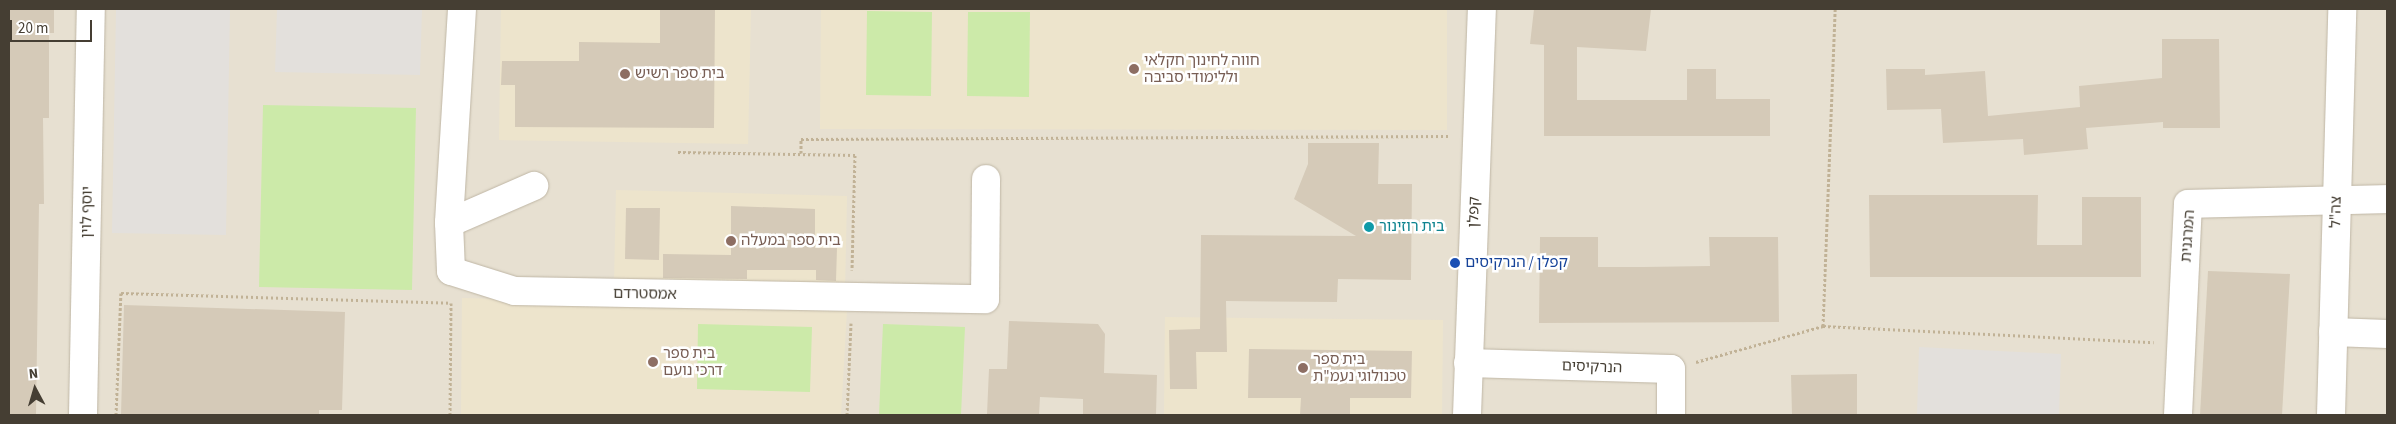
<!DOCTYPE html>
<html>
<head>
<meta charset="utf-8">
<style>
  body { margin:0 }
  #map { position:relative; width:2396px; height:424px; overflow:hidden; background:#f3eee3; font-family:"Source Sans 3","Noto Sans Hebrew",sans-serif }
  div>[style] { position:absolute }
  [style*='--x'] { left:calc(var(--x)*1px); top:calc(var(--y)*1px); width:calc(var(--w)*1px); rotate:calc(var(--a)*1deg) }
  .residential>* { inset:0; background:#e7e0d1 }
  .education>* { inset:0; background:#ede4cc }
  .green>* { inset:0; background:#cceaa9 }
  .parking>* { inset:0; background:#e3e0dc }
  .building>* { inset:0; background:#d5cab8 }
  .path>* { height:3px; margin-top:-1.5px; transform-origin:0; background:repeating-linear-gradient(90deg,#c1b296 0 2.5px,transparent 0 5px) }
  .roads { filter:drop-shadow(0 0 1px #bfb6a5) drop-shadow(0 0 1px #bfb6a5) }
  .minor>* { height:28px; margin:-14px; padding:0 14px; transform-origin:14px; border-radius:14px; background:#fff }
  .dots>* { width:14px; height:14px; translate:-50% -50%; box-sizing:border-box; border:2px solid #fff; border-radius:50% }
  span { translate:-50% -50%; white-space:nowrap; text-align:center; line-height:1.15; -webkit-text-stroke:5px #fff; paint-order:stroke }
  .education-label { font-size:15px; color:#785e54 }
  .left { translate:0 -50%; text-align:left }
  .street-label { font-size:15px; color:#453e33 }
  .culture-label { font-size:15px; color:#0d838f }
  .transit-label { font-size:15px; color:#164399 }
  .frame { position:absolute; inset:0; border:10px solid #453e33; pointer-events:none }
  .north { position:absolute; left:10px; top:364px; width:50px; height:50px; -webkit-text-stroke:4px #fff; paint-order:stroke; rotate:354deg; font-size:14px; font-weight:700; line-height:20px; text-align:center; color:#453e33 }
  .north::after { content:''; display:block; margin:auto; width:18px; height:22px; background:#453e33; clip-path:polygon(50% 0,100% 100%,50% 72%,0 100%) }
  .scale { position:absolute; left:10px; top:20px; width:82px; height:22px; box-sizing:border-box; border:2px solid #453e33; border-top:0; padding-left:6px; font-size:15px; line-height:18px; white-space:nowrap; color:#453e33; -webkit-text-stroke:4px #fff; paint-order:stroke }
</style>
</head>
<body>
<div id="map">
  <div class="residential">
    <div style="clip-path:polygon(9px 9px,2387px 9px,2387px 415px,9px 415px)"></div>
  </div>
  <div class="education">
    <div style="clip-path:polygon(501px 9px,751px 9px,748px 144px,499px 140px)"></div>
    <div style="clip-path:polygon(821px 9px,1447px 9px,1447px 130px,820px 129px)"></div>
    <div style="clip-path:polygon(616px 190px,847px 196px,845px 290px,614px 285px)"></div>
    <div style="clip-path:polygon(462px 298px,847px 309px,841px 415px,461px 415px)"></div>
    <div style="clip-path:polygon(1165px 317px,1443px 320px,1442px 415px,1164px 415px)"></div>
  </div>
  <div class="green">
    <div style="clip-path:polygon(867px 11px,932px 12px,931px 96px,866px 95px)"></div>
    <div style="clip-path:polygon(968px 12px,1030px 12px,1029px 97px,967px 96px)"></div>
    <div style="clip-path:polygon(263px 105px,416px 108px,412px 290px,259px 287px)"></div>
    <div style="clip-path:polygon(698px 324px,812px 327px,810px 392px,697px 389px)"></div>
    <div style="clip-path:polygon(883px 324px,965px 327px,961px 415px,879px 415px)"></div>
  </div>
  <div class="parking">
    <div style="clip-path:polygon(116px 9px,230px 9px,226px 235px,112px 233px)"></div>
    <div style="clip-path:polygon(277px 9px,422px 9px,420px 75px,275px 72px)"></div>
    <div style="clip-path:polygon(1919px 347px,2061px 354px,2059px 415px,1917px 415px)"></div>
  </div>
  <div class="building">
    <div style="clip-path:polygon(9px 9px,54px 9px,54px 33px,49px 33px,49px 118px,43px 118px,44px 204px,39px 204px,36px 415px,9px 415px)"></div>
    <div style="clip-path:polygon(660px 9px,715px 9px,714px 128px,515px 127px,515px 85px,501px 85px,502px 61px,579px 61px,579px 42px,660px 43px)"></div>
    <div style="clip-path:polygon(1534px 9px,1651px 9px,1646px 51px,1577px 47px,1577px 100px,1687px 100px,1687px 69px,1716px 69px,1716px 99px,1770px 99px,1770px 136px,1544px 136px,1544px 45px,1530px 44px)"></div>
    <div style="clip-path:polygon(2162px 39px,2219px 39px,2220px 128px,2163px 128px,2163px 122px,2086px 128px,2088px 149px,2024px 155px,2023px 139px,1943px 143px,1941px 109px,1887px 110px,1886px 69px,1925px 69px,1925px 75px,1985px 71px,1988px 116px,2080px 107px,2079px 86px,2162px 78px)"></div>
    <div style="clip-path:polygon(1308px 143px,1379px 143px,1378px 184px,1412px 184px,1411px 280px,1338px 279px,1337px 302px,1226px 301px,1227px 352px,1196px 352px,1197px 389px,1170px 389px,1169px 330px,1200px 329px,1201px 235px,1356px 236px,1294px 199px,1308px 164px)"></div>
    <div style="clip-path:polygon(1869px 195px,2038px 195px,2037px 245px,2082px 245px,2082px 197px,2141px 197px,2141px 277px,1870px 277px)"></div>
    <div style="clip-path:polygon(731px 206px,815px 209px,815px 248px,837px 248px,836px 281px,816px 280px,816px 270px,747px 270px,747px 279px,663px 278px,663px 254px,731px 255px)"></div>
    <div style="clip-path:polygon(626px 208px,660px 208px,659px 260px,625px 259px)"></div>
    <div style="clip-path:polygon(1540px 237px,1598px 237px,1598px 267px,1643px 267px,1710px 266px,1709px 237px,1778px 237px,1779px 322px,1539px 323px)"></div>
    <div style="clip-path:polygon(2208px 271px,2290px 274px,2282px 415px,2200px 415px)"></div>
    <div style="clip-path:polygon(124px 305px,345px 312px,342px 410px,319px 410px,319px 415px,121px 415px)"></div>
    <div style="clip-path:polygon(1009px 321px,1098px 324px,1105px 334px,1104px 373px,1157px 375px,1156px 415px,1083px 415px,1083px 399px,1040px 397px,1039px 415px,987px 414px,989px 369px,1007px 369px)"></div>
    <div style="clip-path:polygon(1249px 349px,1412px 351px,1411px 398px,1350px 398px,1350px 415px,1300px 415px,1301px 398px,1248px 398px)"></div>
    <div style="clip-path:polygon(1857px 374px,1857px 415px,1792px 415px,1791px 375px)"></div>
  </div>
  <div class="path">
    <div style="--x:678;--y:152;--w:177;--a:1"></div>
    <div style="--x:855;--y:155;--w:115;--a:91.5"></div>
    <div style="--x:801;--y:153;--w:14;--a:-90"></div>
    <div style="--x:801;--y:139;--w:648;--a:-0.27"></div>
    <div style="--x:1823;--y:326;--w:317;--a:-87.8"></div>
    <div style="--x:1696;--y:362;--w:132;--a:-15.8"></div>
    <div style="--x:1823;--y:326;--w:331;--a:2.8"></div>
    <div style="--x:116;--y:415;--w:122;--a:-87.7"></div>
    <div style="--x:121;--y:293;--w:330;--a:1.7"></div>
    <div style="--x:450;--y:415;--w:112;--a:-89.5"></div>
    <div style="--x:847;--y:415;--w:92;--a:-87.5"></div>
  </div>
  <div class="roads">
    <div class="minor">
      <div style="--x:462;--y:9;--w:214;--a:93.5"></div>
      <div style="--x:449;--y:223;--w:48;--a:87.6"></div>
      <div style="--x:451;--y:271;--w:67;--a:17.4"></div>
      <div style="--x:515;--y:291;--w:470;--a:1"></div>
      <div style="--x:985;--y:299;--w:120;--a:-89.5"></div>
      <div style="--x:449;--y:223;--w:93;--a:-23.5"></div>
      <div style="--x:2333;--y:332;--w:54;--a:2.1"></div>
      <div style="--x:1468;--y:363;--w:203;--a:1.7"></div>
      <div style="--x:1671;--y:369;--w:46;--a:90"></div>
      <div style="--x:83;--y:415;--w:406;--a:-88.9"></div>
      <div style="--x:1467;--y:415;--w:406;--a:-87.9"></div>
      <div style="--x:2178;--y:415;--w:211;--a:-87.3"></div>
      <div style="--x:2188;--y:204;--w:199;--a:-1.4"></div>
      <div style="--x:2331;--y:415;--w:406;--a:-88.4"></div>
    </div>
  </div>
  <div class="dots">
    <div style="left:1134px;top:69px;background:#8d6e63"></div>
    <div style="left:625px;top:74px;background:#8d6e63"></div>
    <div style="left:1369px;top:227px;background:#0f9aa8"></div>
    <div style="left:731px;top:241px;background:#8d6e63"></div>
    <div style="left:1455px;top:263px;background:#1a4fb4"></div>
    <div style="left:653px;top:362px;background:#8d6e63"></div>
    <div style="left:1303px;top:368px;background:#8d6e63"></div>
  </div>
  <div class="education-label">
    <span class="left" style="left:1144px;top:69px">חווה לחינוך חקלאי<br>וללימודי סביבה</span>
    <span class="left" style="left:635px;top:74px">בית ספר רשיש</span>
    <span class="left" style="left:741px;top:241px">בית ספר במעלה</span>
    <span class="left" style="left:663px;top:362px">בית ספר<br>דרכי נועם</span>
    <span class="left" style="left:1313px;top:368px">בית ספר<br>טכנולוגי נעמ"ת</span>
  </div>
  <div class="street-label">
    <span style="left:87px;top:212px;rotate:-89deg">יוסף לוין</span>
    <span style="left:1474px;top:212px;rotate:-88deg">קפלן</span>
    <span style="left:2336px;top:212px;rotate:-89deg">צה"ל</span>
    <span style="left:2188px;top:236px;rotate:-86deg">המרגנית</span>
    <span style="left:645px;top:294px;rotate:1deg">אמסטרדם</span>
    <span style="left:1592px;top:367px;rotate:2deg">הנרקיסים</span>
  </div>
  <div class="culture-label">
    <span class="left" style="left:1379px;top:227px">בית רוזינור</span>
  </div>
  <div class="transit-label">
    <span class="left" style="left:1465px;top:263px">קפלן / הנרקיסים</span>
  </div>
  <div class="frame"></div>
  <div class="north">N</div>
  <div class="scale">20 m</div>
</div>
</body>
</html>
